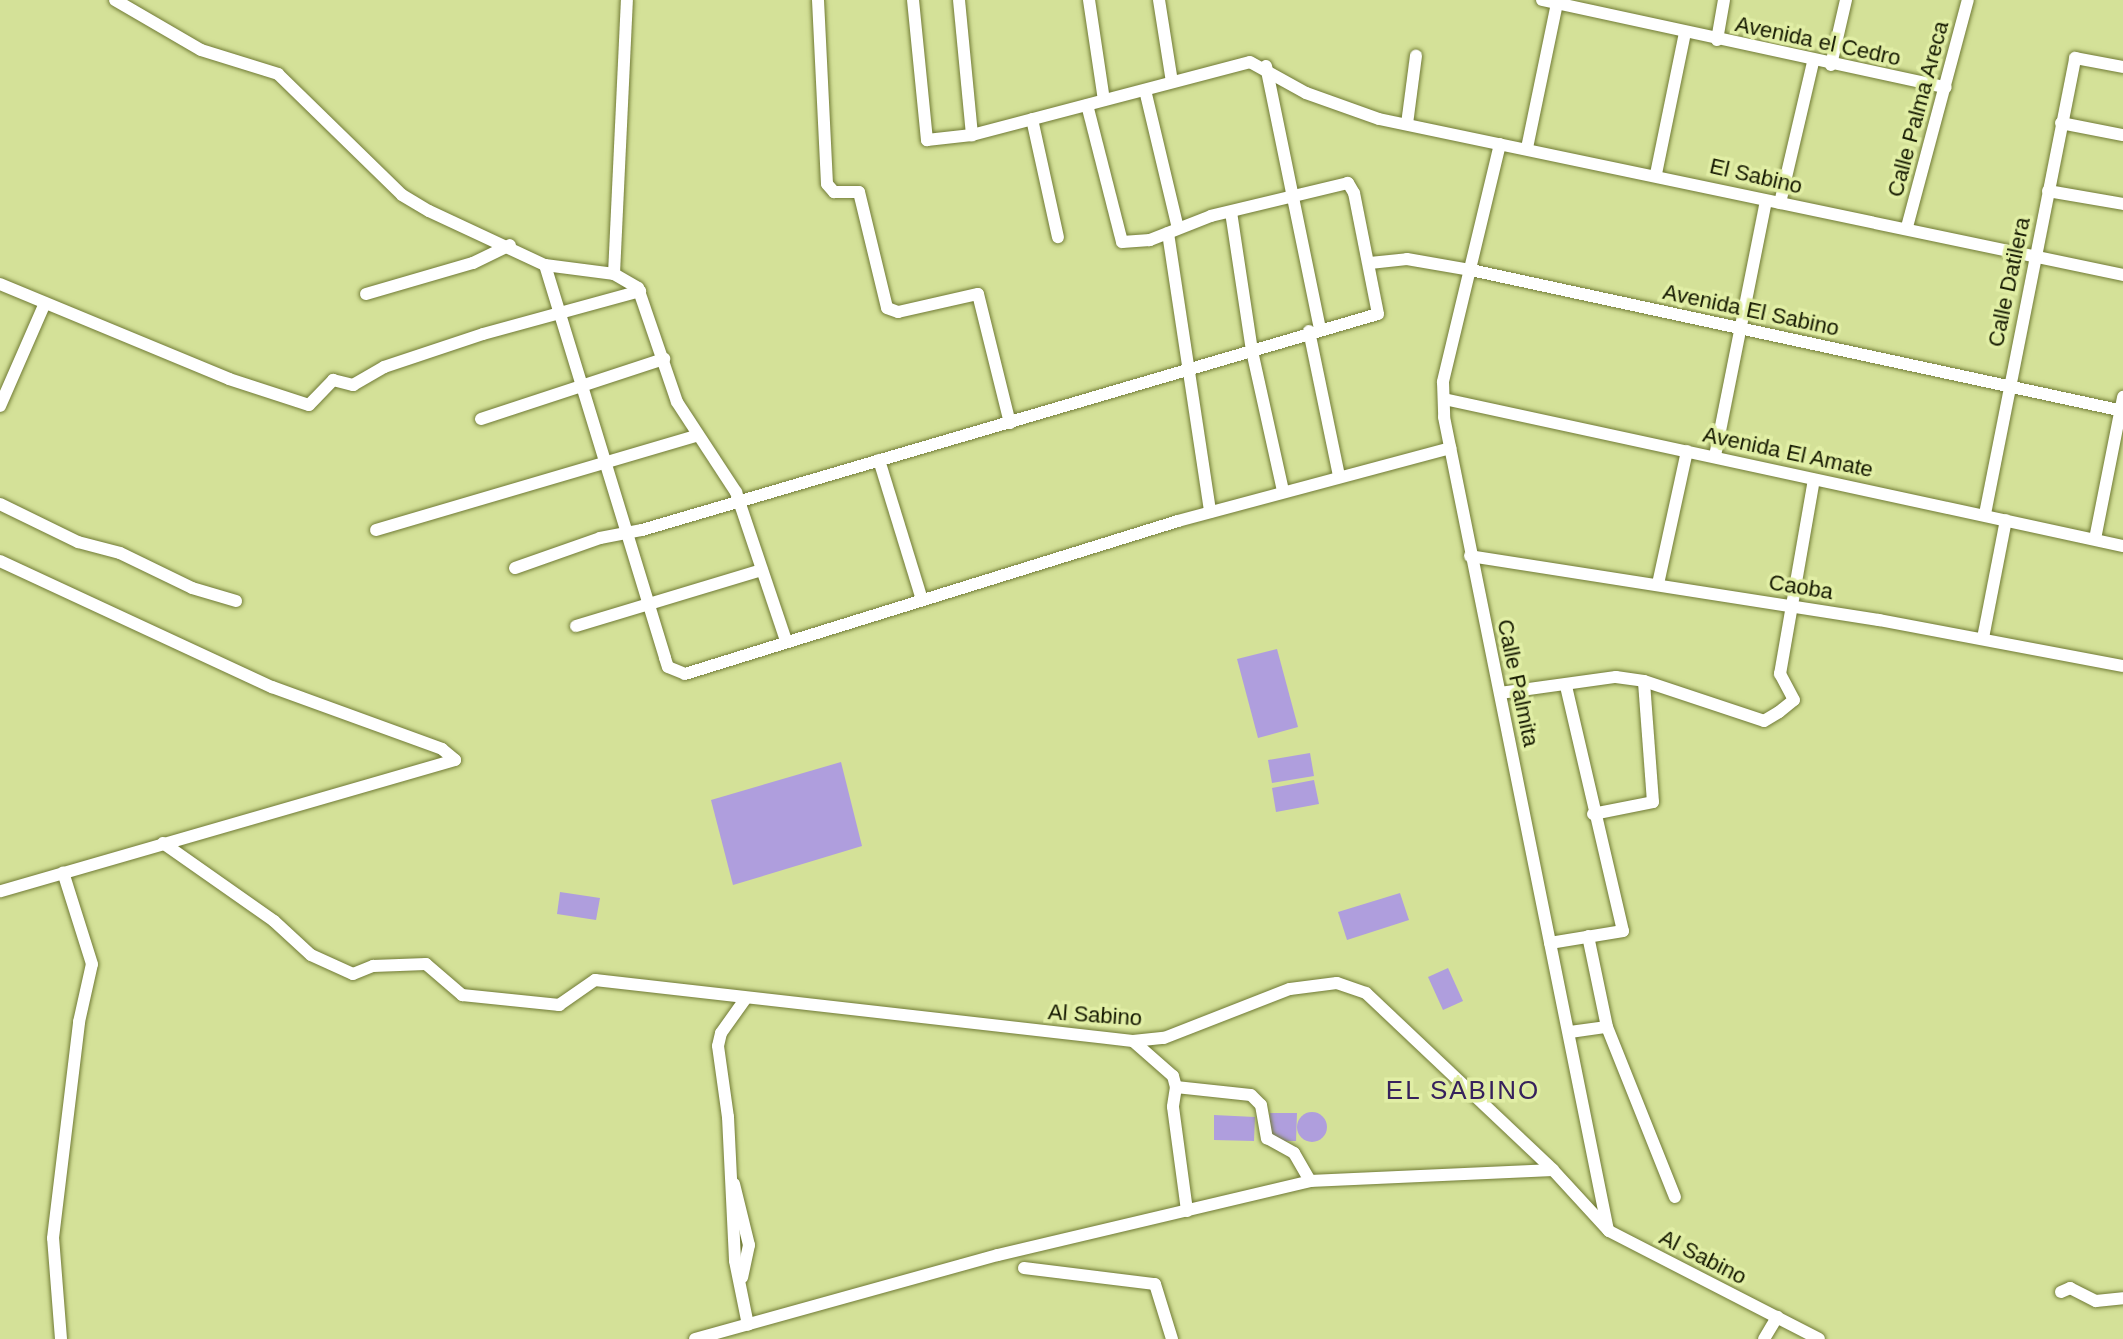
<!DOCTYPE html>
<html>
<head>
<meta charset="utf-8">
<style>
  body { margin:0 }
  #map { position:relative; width:2123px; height:1339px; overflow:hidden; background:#d4e198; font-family:Helvetica,sans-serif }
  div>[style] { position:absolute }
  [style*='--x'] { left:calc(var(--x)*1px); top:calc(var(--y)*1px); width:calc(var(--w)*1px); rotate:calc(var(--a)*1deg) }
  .green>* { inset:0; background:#af9edd }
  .round { border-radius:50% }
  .roads { filter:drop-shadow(0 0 2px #717b36) drop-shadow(0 0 2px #717b36) }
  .minor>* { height:12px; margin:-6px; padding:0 6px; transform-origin:6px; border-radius:6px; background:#fff }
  span { translate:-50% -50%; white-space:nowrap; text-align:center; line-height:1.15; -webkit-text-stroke:7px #e1eea5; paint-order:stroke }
  .street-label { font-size:22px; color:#151900 }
  .quarter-label { font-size:26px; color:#36215c; letter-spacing:2px }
</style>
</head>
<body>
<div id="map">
  <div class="green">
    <div style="clip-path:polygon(1277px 649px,1298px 727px,1258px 738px,1237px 659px)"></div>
    <div style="clip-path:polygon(1310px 753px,1314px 776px,1272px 783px,1268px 760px)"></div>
    <div style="clip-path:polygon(841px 762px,862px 846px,733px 885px,711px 800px)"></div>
    <div style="clip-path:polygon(1314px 780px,1319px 804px,1276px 812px,1272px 788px)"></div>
    <div style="clip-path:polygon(560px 892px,600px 898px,596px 920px,557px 914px)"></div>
    <div style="clip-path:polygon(1400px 893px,1409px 920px,1347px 940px,1338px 912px)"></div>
    <div style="clip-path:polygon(1448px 968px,1463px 1001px,1443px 1010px,1428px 977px)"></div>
    <div class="round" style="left:1297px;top:1112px;width:30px;height:30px"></div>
    <div style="clip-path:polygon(1270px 1113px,1297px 1113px,1296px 1141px,1269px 1141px)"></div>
    <div style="clip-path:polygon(1214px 1115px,1255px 1117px,1254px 1141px,1214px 1140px)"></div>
  </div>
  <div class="roads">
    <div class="minor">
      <div style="--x:115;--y:0;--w:99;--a:30.2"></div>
      <div style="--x:201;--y:50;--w:81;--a:17.3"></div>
      <div style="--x:278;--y:74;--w:173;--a:44.3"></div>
      <div style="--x:402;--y:195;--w:31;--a:31"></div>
      <div style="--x:429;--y:211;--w:128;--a:25"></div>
      <div style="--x:545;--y:265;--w:70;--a:7.4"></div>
      <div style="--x:614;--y:274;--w:28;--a:30"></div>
      <div style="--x:638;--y:288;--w:120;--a:71.1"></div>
      <div style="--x:677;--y:402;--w:108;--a:56.8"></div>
      <div style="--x:736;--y:492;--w:157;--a:71.4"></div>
      <div style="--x:818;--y:0;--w:184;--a:87.2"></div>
      <div style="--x:827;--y:184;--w:11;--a:49"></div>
      <div style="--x:834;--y:192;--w:25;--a:0"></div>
      <div style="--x:859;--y:192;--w:119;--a:76.4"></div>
      <div style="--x:887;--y:308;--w:12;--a:20"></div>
      <div style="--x:898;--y:312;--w:82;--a:-12.7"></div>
      <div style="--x:978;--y:294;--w:133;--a:76.1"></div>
      <div style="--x:913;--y:0;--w:141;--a:84.3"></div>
      <div style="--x:927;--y:140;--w:45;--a:-6.3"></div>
      <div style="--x:972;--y:135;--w:287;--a:-14.7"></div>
      <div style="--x:1250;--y:62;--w:64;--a:29"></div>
      <div style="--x:1306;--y:93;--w:77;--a:19.6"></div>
      <div style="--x:1379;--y:119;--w:760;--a:11.84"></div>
      <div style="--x:959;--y:0;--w:136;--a:84.5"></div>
      <div style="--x:1089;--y:0;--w:101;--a:81.5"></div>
      <div style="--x:1159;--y:0;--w:83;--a:81"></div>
      <div style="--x:1542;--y:0;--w:413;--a:12.2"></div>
      <div style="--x:1717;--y:40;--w:41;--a:-80.1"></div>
      <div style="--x:1831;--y:65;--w:67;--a:-77"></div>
      <div style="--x:1266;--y:66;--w:268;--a:78.4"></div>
      <div style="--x:1145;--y:90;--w:142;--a:76.6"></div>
      <div style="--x:1032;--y:119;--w:121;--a:77.6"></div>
      <div style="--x:2061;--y:123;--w:63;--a:11"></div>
      <div style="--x:1407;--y:124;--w:69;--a:-82.5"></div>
      <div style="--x:1500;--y:144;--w:245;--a:103.5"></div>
      <div style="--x:1443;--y:382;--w:35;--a:88"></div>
      <div style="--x:1444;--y:417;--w:829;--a:78.6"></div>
      <div style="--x:1527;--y:148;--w:148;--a:-78.3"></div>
      <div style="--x:1656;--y:174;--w:144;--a:-78.4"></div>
      <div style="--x:2048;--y:191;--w:76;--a:9.8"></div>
      <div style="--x:1780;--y:203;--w:145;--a:-76.8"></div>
      <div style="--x:1231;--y:212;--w:141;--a:81.4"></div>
      <div style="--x:1252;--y:351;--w:143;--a:77.5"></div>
      <div style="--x:1907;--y:227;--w:235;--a:-75"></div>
      <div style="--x:1168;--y:233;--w:282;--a:81.4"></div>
      <div style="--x:1370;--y:263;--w:37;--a:-6"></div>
      <div style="--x:1407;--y:259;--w:65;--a:9.8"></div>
      <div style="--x:1471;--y:270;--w:667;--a:12.2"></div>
      <div style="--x:545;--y:265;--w:411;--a:73"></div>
      <div style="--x:665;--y:658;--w:9;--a:72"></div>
      <div style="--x:668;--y:667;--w:18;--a:22"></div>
      <div style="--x:685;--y:674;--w:516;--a:-17.24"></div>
      <div style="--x:1178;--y:521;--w:282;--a:-15"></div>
      <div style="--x:614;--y:274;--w:274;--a:-87.3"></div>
      <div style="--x:0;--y:284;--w:248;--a:22.5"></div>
      <div style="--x:229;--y:379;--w:84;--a:18"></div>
      <div style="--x:309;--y:405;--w:35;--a:-46"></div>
      <div style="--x:333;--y:380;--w:21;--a:14"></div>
      <div style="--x:353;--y:385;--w:36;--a:-30"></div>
      <div style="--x:384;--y:367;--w:104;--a:-18.4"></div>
      <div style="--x:483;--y:334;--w:163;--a:-15.3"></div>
      <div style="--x:366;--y:294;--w:111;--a:-16.2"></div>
      <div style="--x:473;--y:263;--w:41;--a:-25.9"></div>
      <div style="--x:1309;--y:331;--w:148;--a:78.3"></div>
      <div style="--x:1444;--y:399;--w:695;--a:12.22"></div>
      <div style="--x:0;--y:406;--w:112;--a:-66.4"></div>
      <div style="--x:481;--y:419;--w:193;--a:-18.2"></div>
      <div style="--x:1715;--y:456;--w:260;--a:-78.7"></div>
      <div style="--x:879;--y:460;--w:146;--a:72.9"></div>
      <div style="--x:0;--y:504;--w:87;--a:26"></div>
      <div style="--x:78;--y:542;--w:43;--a:14.7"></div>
      <div style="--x:120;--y:553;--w:80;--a:25.9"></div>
      <div style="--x:192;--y:588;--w:46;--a:16.5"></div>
      <div style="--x:1985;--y:514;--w:465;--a:-78.8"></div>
      <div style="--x:2075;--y:58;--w:49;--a:10.6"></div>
      <div style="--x:376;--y:530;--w:334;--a:-16.4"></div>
      <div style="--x:2095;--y:539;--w:145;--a:-78.8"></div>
      <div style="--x:1470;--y:556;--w:414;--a:8.9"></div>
      <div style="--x:1879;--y:620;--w:248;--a:10.7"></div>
      <div style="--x:0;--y:561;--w:300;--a:24.9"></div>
      <div style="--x:272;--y:687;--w:181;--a:20"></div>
      <div style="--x:442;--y:749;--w:17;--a:40"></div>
      <div style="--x:455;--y:760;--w:473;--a:163.9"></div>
      <div style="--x:515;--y:568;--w:90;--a:-19.4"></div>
      <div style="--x:600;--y:538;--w:43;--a:-10.8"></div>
      <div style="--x:642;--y:530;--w:767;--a:-16.36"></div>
      <div style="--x:1378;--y:314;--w:123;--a:-101.2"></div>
      <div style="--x:1354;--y:193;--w:12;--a:-121"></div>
      <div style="--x:1348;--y:183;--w:141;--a:166.5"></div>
      <div style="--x:1211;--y:216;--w:66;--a:158.5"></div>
      <div style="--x:1150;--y:240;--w:28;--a:176"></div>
      <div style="--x:1122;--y:242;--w:141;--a:-104.3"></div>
      <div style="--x:1658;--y:584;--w:136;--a:-77.7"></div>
      <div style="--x:576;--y:626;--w:194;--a:-16.8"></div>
      <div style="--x:1983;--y:638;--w:120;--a:-79"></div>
      <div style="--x:1500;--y:693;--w:117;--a:-7.9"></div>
      <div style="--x:1616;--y:677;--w:28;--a:8"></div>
      <div style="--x:1644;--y:681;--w:126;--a:18.4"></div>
      <div style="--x:1764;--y:721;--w:17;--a:-31"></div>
      <div style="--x:1779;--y:712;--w:19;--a:-39"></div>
      <div style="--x:1794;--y:700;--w:30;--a:-118"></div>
      <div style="--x:1780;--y:674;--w:197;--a:-80.1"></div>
      <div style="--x:1593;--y:814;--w:61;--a:-11.3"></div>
      <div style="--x:1653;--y:802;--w:121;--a:-94.3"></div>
      <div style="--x:163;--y:843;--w:136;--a:35.1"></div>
      <div style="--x:274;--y:921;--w:50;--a:42.6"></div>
      <div style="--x:311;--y:955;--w:46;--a:24.3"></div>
      <div style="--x:353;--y:974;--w:22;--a:-22"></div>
      <div style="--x:373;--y:966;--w:53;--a:-2.2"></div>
      <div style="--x:426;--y:964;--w:48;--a:40.7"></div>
      <div style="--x:462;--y:995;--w:98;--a:5.9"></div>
      <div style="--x:559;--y:1005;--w:44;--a:-34.8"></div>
      <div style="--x:595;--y:980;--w:541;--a:6.47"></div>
      <div style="--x:1133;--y:1041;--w:31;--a:-6"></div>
      <div style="--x:1164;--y:1038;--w:135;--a:-21.3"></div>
      <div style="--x:1290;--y:989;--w:47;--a:-7.3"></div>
      <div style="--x:1337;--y:983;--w:31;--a:19"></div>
      <div style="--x:1366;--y:993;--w:257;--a:43.4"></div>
      <div style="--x:1553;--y:1170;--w:83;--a:47.4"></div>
      <div style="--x:1609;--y:1231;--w:236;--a:27.2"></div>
      <div style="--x:1588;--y:936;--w:93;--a:78.2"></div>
      <div style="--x:1550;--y:943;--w:74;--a:-9.3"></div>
      <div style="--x:1623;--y:931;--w:252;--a:-103.1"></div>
      <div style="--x:746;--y:998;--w:43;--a:125.5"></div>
      <div style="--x:721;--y:1033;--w:13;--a:103"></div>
      <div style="--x:718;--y:1046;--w:72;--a:82"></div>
      <div style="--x:728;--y:1117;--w:144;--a:87.2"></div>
      <div style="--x:735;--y:1261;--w:65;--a:78.5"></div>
      <div style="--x:1570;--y:1032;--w:37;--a:-8"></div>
      <div style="--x:1607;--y:1027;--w:183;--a:68.2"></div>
      <div style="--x:1133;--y:1041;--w:53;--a:41.2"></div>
      <div style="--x:1173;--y:1076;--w:11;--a:75"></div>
      <div style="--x:1176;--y:1087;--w:20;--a:99"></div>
      <div style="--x:1173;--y:1107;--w:105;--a:82.3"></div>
      <div style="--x:1176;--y:1087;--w:75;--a:6.1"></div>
      <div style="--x:1251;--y:1095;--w:14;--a:45"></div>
      <div style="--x:1261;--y:1105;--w:34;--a:80"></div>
      <div style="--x:1267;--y:1138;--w:31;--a:29"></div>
      <div style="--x:1294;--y:1153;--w:32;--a:60"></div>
      <div style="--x:734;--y:1184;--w:63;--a:76.2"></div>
      <div style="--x:749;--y:1245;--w:33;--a:102"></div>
      <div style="--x:1024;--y:1268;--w:132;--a:7"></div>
      <div style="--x:1155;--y:1284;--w:58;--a:72.8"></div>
      <div style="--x:2061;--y:1292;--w:10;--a:-24"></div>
      <div style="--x:2070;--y:1288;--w:29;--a:27"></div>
      <div style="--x:2096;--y:1301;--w:27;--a:-6"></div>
      <div style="--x:61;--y:1339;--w:101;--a:-94.5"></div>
      <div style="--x:53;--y:1238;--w:218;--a:-83.1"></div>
      <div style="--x:79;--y:1022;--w:59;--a:-77.4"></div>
      <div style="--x:92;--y:964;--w:96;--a:-107.5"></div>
      <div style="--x:695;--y:1339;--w:314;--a:-15.5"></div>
      <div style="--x:998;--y:1255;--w:321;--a:-13.3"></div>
      <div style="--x:1310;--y:1181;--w:243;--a:-2.6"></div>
      <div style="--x:1764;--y:1339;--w:26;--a:-59"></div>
    </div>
  </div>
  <div class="street-label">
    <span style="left:1818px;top:41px;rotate:12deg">Avenida el Cedro</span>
    <span style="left:1918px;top:109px;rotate:-75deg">Calle Palma Areca</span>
    <span style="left:1756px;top:176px;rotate:13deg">El Sabino</span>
    <span style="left:2009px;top:282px;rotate:-78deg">Calle Datilera</span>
    <span style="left:1751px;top:310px;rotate:12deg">Avenida El Sabino</span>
    <span style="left:1788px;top:452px;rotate:12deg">Avenida El Amate</span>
    <span style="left:1801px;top:587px;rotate:9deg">Caoba</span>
    <span style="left:1518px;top:683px;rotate:78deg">Calle Palmita</span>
    <span style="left:1095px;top:1015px;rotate:4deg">Al Sabino</span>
    <span style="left:1703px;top:1257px;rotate:27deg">Al Sabino</span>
  </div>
  <div class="quarter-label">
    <span style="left:1463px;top:1091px">EL SABINO</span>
  </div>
</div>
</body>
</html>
